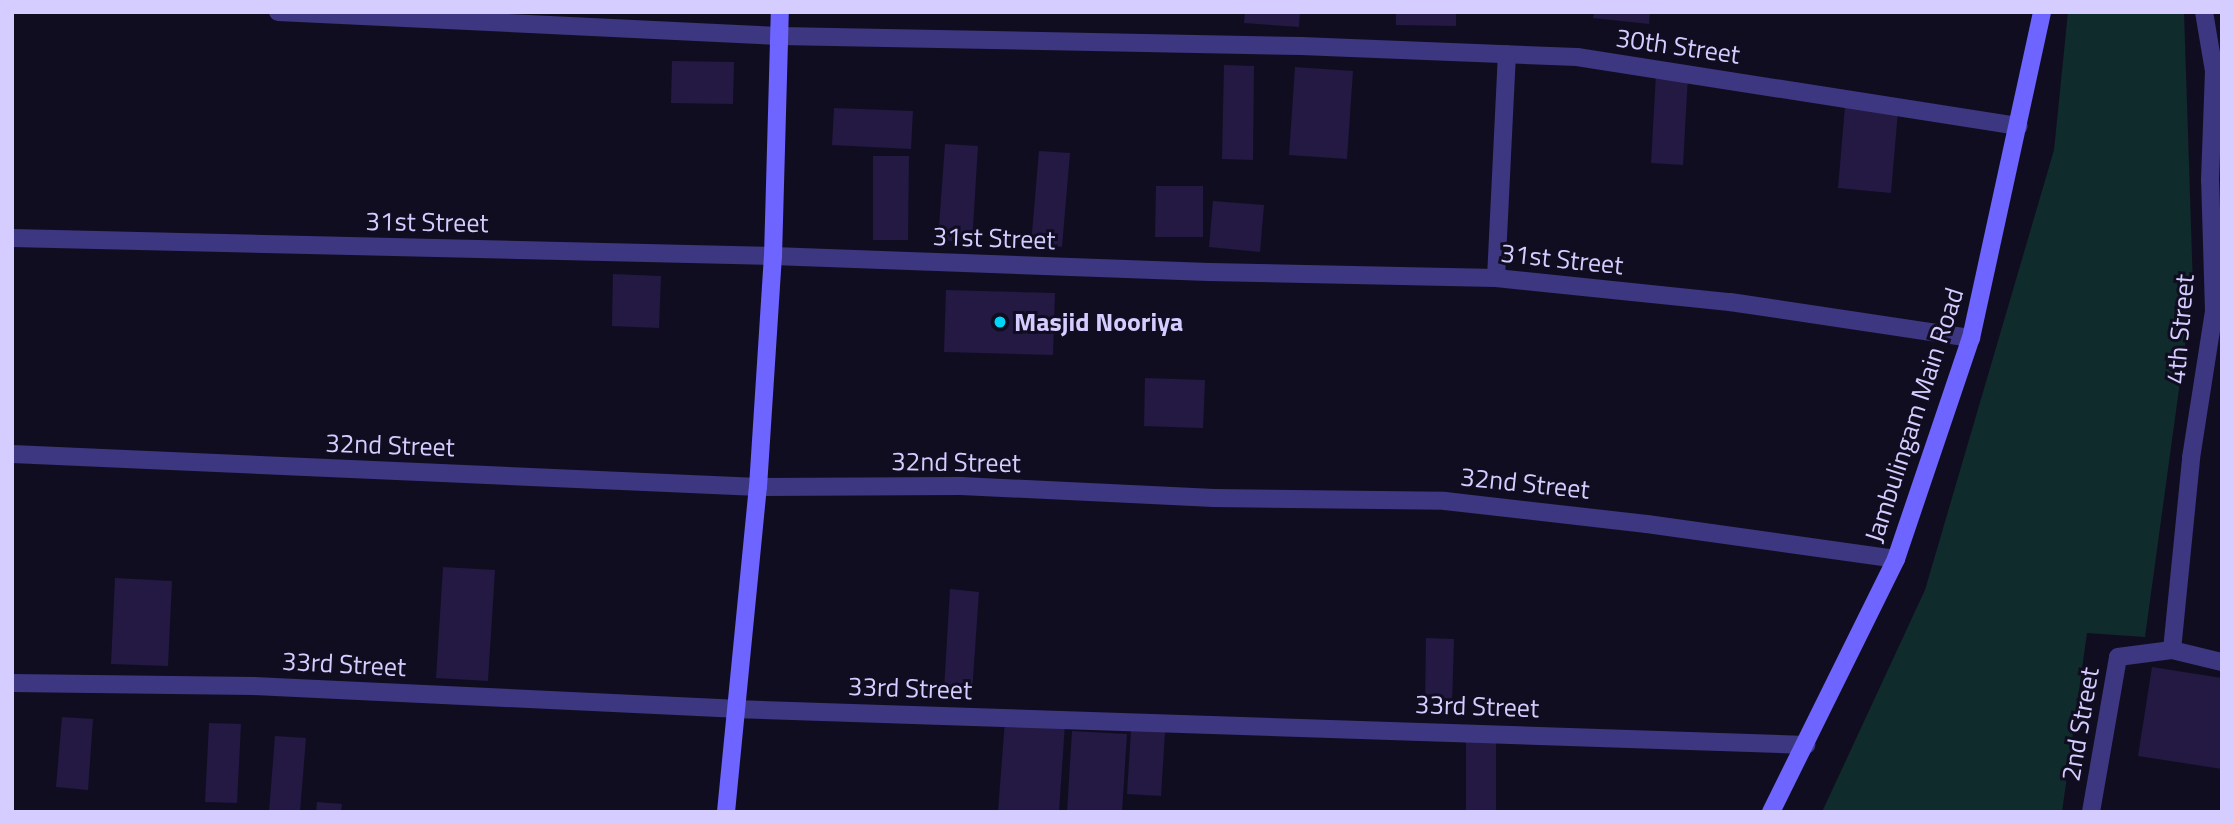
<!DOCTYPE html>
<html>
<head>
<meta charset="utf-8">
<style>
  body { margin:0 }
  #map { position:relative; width:2234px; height:824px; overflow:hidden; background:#110d21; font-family:"Titillium Web",sans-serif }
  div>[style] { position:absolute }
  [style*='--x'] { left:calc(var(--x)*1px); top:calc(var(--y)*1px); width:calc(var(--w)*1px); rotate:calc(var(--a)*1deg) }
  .green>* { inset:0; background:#102b2b }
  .building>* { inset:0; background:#231943 }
  .street>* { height:18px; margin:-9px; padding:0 9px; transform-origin:9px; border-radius:9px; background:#3d3781 }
  .secondary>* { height:18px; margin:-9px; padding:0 9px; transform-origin:9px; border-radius:9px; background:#6e64ff }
  .dots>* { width:19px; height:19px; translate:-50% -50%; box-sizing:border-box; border:4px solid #110d21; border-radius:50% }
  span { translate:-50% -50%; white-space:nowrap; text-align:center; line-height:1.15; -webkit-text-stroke:6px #110d21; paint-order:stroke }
  .street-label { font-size:26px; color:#d5cdff }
  .poi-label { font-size:26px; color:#d5cdff; font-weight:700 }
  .left { translate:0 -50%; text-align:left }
  .frame { position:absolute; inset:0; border:14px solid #d5cdff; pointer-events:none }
</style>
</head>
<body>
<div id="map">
  <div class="green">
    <div style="clip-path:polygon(2068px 12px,2184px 12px,2193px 287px,2145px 637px,2087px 633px,2062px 812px,1822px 812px,1925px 590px,2054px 150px)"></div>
  </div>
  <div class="building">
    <div style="clip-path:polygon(1245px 12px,1300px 12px,1299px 27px,1244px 23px)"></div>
    <div style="clip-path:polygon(1396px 12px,1456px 12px,1456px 26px,1396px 25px)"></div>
    <div style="clip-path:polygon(1594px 12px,1650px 12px,1649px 24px,1593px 18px)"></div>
    <div style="clip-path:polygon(672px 61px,734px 62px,733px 104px,671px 103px)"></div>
    <div style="clip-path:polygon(1224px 65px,1254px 66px,1253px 160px,1222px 159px)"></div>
    <div style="clip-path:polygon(1295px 67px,1353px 71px,1347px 159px,1289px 155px)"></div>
    <div style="clip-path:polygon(1656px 74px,1688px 76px,1683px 165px,1651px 163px)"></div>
    <div style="clip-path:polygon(1845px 106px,1898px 111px,1891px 193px,1838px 188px)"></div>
    <div style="clip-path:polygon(834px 108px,913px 111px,911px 149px,832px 145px)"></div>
    <div style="clip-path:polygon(945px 144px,978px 146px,972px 243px,938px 240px)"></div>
    <div style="clip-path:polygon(1039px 151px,1070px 153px,1062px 247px,1031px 244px)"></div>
    <div style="clip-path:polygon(873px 156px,909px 156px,908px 240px,873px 240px)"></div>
    <div style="clip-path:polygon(1156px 186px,1203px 186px,1203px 237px,1155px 237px)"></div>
    <div style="clip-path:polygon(1213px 201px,1264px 205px,1260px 252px,1209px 247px)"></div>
    <div style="clip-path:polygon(613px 274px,661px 276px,659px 328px,612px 326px)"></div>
    <div style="clip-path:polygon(946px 290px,1055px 293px,1053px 355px,944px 352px)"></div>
    <div style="clip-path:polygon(1145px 378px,1205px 380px,1203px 428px,1144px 426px)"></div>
    <div style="clip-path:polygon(443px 567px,495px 570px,488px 681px,436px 678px)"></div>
    <div style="clip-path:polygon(115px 578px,172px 581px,168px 666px,111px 664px)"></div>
    <div style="clip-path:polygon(950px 589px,979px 592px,972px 692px,944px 690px)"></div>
    <div style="clip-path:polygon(1426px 638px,1454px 639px,1452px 705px,1425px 704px)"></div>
    <div style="clip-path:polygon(2152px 667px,2222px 678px,2222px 769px,2138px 756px)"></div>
    <div style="clip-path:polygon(62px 717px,93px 719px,88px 790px,56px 787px)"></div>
    <div style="clip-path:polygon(1005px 720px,1065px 724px,1059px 812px,998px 812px)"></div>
    <div style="clip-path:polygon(209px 723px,241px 724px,237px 803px,205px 802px)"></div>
    <div style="clip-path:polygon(1131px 730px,1165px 732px,1161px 796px,1127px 794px)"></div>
    <div style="clip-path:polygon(1072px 731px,1127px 734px,1122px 812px,1067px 812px)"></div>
    <div style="clip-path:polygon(275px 736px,306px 738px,300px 812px,269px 812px)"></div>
    <div style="clip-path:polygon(1466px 740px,1496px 740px,1496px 812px,1466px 812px)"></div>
    <div style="clip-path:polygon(317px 802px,342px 804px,341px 812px,316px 812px)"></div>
  </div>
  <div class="street">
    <div style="--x:278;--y:12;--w:503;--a:2.74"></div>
    <div style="--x:780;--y:36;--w:521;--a:1.1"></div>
    <div style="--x:1301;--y:46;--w:276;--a:2.3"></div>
    <div style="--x:1577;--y:57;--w:447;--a:8.9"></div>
    <div style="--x:12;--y:238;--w:761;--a:1.35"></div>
    <div style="--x:773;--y:256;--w:436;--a:2.1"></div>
    <div style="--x:1209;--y:272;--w:287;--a:1.2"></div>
    <div style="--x:1496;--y:278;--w:235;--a:5.9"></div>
    <div style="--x:1730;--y:302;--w:244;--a:8.5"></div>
    <div style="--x:1496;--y:278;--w:224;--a:-87.2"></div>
    <div style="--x:12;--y:454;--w:747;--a:2.53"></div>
    <div style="--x:758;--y:487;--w:203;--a:-0.3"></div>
    <div style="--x:961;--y:486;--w:253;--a:2.7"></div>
    <div style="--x:1214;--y:498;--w:231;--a:0.7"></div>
    <div style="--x:1445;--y:501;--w:203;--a:6.5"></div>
    <div style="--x:1647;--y:524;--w:251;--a:8"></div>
    <div style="--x:2172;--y:650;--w:193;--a:-84.3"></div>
    <div style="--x:2191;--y:458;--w:149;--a:-81.1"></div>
    <div style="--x:2214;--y:311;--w:131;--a:-91.7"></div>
    <div style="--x:2210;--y:180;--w:109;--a:-87.9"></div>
    <div style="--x:2214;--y:71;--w:60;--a:-99.6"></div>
    <div style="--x:12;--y:683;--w:241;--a:0.7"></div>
    <div style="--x:253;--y:686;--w:482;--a:2.7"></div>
    <div style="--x:734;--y:709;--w:1073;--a:1.92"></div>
    <div style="--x:2091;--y:812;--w:157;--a:-80.1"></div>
    <div style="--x:2118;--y:657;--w:54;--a:-7.4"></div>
    <div style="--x:2172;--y:650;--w:51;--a:13.5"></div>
  </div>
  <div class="secondary">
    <div style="--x:726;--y:812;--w:327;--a:-84.4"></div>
    <div style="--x:758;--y:487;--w:231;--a:-86.3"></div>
    <div style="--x:773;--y:256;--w:244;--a:-88.4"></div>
    <div style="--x:1771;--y:812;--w:282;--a:-63.7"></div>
    <div style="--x:1896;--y:559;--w:233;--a:-71.3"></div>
    <div style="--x:1971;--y:338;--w:334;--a:-77.7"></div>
  </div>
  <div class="dots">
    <div style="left:1000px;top:322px;background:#00d6f8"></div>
  </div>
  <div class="street-label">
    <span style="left:1678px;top:46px;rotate:8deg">30th Street</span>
    <span style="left:427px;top:222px;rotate:1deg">31st Street</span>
    <span style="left:994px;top:238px;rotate:2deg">31st Street</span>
    <span style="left:1562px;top:259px;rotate:6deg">31st Street</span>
    <span style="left:2180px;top:329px;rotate:-85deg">4th Street</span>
    <span style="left:1914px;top:415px;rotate:-72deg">Jambulingam Main Road</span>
    <span style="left:390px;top:445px;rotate:2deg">32nd Street</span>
    <span style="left:956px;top:462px;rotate:1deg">32nd Street</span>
    <span style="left:1525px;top:483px;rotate:6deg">32nd Street</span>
    <span style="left:344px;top:664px;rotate:3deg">33rd Street</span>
    <span style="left:910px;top:688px;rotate:2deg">33rd Street</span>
    <span style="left:1477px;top:706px;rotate:2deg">33rd Street</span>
    <span style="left:2080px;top:724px;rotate:-80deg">2nd Street</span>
  </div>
  <div class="poi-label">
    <span class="left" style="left:1014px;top:322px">Masjid Nooriya</span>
  </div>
  <div class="frame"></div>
</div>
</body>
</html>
